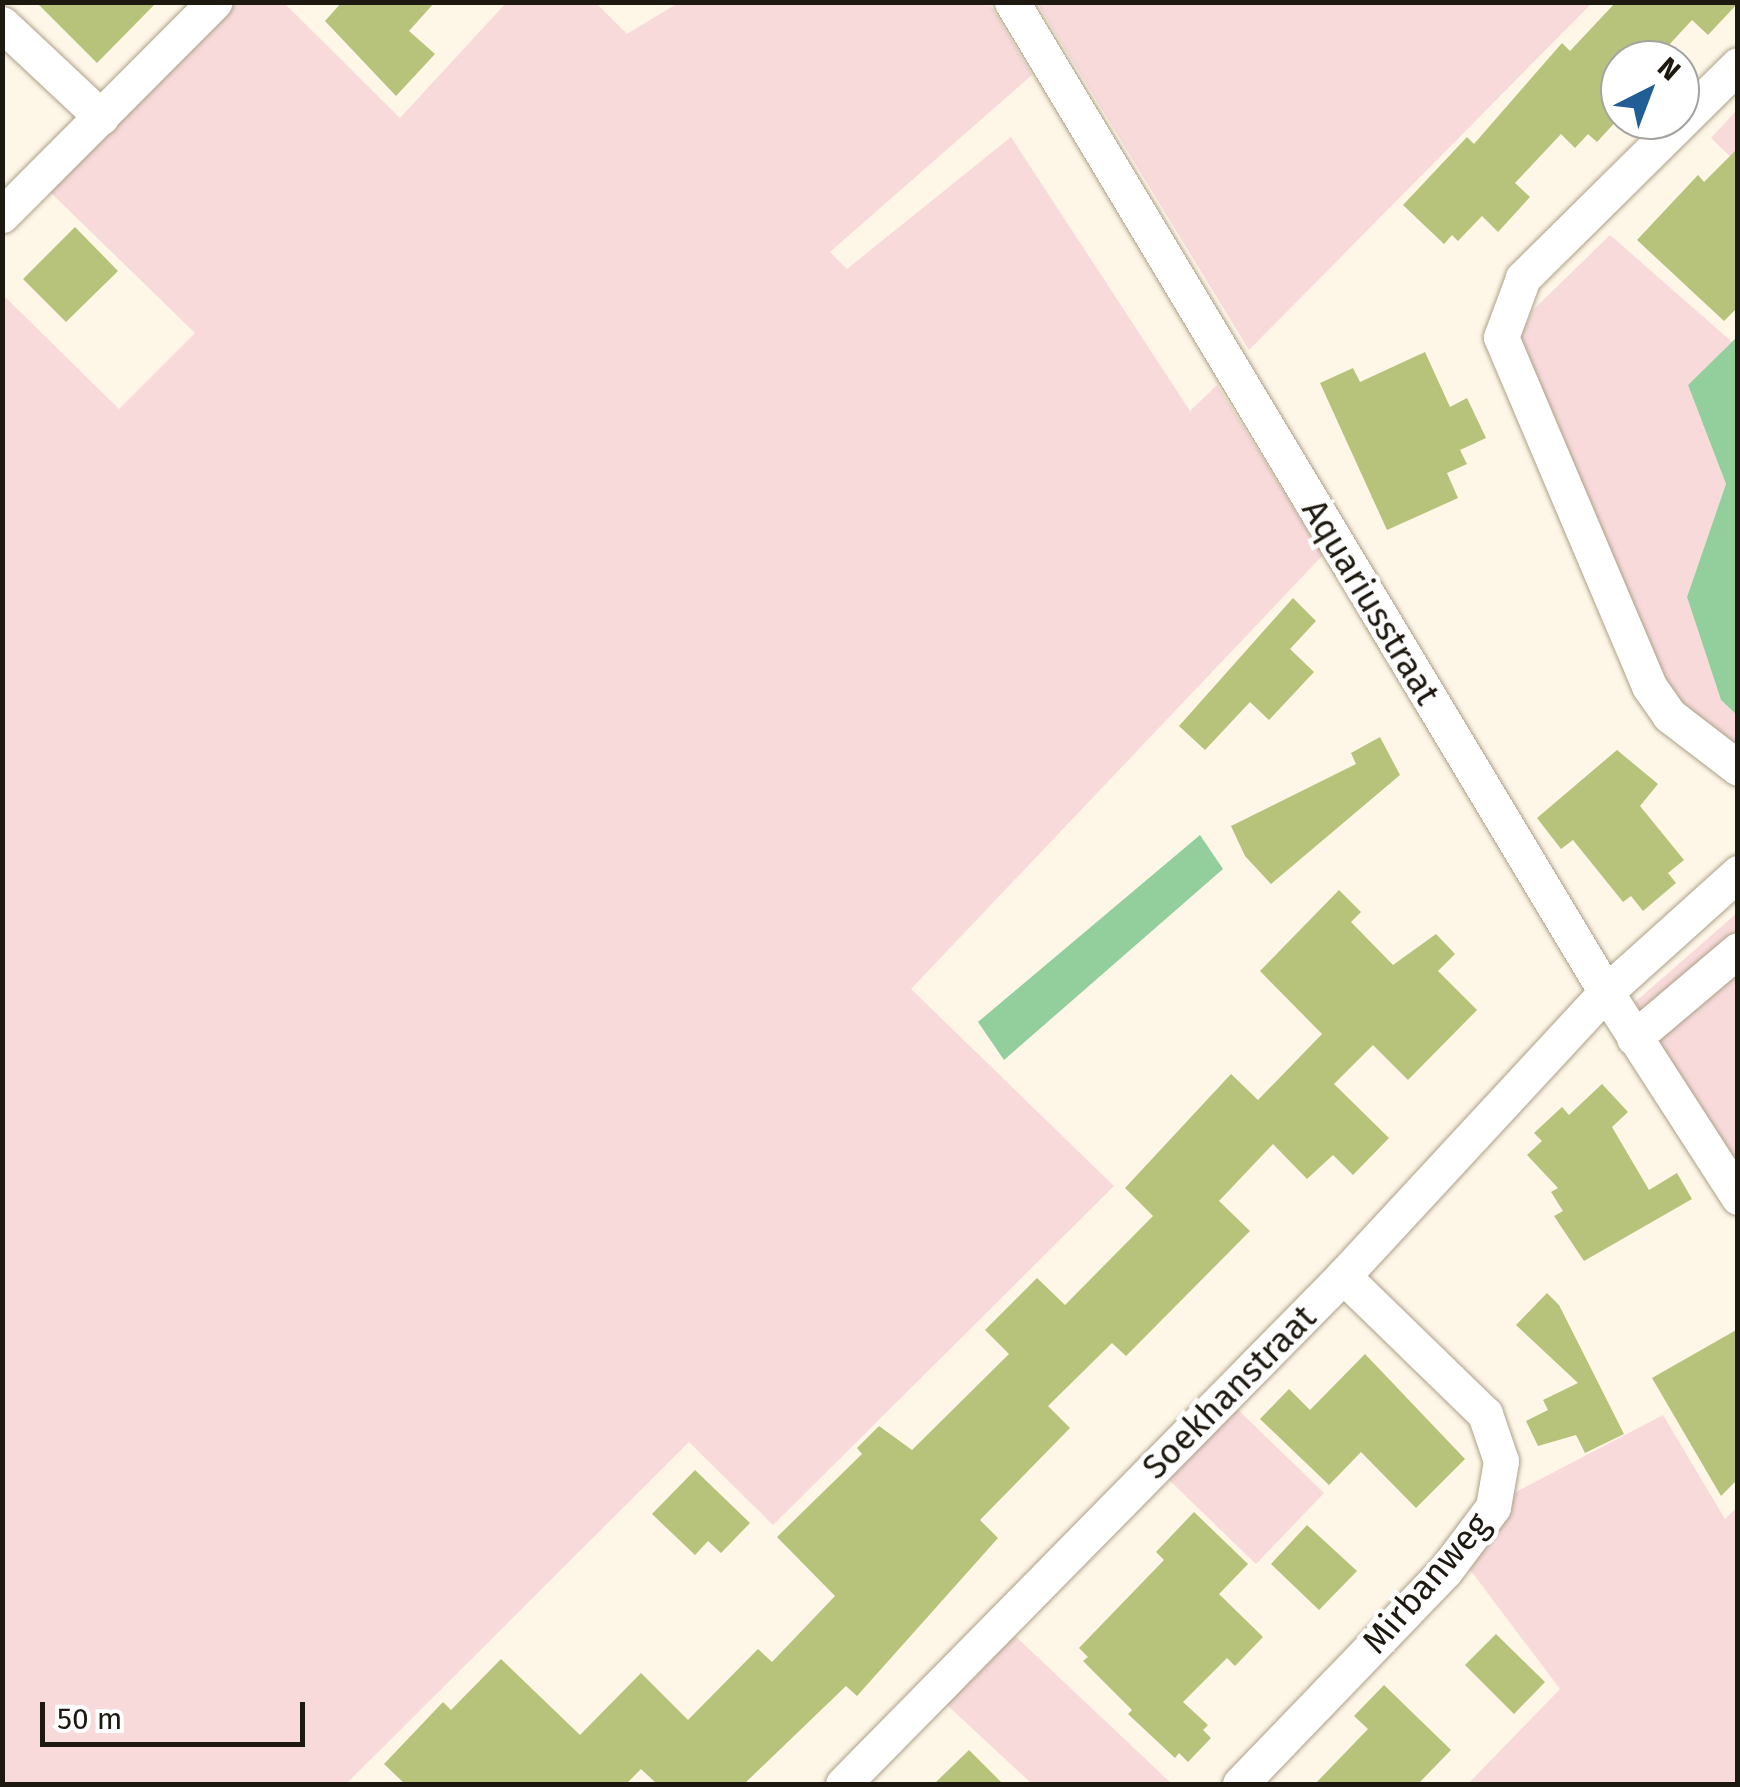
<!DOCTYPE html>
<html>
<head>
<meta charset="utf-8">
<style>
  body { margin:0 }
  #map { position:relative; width:1740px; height:1787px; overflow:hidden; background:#fef6e7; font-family:"Fira Sans",sans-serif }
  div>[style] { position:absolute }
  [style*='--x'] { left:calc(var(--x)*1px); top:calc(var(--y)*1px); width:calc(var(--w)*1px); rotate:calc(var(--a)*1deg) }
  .green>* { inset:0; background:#f8dadb }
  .water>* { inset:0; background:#92cf9d }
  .building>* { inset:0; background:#b7c27b }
  .roads { filter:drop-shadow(0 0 2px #aca088) drop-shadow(0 0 2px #aca088) }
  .street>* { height:35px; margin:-17.5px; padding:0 17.5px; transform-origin:17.5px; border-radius:17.5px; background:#fff }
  span { translate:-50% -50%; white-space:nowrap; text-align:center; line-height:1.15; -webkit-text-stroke:9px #fff; paint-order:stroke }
  .street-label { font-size:35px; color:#1e1910 }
  .frame { position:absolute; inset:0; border:5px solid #1e1910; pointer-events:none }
  .north { position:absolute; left:1600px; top:40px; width:100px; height:100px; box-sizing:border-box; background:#fff; border:2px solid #a5a39f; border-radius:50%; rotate:42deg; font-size:28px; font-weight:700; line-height:40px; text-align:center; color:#1e1910 }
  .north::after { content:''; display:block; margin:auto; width:35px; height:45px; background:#215e95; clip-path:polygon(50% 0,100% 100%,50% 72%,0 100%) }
  .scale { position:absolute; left:40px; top:1702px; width:265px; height:45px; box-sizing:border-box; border:5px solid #1e1910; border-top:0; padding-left:12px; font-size:30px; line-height:35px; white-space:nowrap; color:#1e1910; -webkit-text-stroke:8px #fff; paint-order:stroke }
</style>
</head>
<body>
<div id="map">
  <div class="green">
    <div style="clip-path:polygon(237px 3px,284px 3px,400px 118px,506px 3px,596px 3px,627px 34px,678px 3px,989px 3px,1032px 75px,830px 252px,847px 269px,1011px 137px,1190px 411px,1217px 385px,1323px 555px,911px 989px,1114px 1186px,773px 1525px,689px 1442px,346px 1784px,3px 1784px,2px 294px,119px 409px,195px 333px,48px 190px)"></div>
    <div style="clip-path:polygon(1037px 3px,1592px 3px,1249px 350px)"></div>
    <div style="clip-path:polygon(1737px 110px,1737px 163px,1711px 138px)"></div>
    <div style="clip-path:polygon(1610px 235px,1732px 342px,1688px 385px,1726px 484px,1687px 597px,1721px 700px,1737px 715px,1737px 752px,1672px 699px,1517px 343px,1533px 310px)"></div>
    <div style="clip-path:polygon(1737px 913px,1737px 1166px,1634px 1003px)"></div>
    <div style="clip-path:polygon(1233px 1405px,1324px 1493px,1256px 1564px,1165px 1476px)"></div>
    <div style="clip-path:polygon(1663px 1415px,1725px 1519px,1737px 1507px,1737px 1784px,1468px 1784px,1560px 1689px,1462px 1559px,1510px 1495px)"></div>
    <div style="clip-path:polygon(1013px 1634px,1172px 1784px,1032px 1784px,945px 1703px)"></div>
  </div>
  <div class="water">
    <div style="clip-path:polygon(1737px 337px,1737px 715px,1721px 700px,1687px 597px,1726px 484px,1688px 385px)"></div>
    <div style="clip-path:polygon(1200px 835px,1223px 869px,1004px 1060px,978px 1022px)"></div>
  </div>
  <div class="building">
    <div style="clip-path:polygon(36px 2px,157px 2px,97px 63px)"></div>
    <div style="clip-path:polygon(342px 2px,435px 2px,409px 31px,435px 54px,396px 96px,325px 21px)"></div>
    <div style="clip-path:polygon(1616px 2px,1738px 3px,1708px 35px,1692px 20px,1655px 60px,1620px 60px,1620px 117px,1597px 142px,1588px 134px,1575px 148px,1561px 134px,1515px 183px,1530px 197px,1498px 232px,1482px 216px,1458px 241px,1452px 235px,1444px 244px,1403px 205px,1467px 137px,1474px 144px,1562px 43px,1570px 51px)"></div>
    <div style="clip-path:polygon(1738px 148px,1738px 307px,1724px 321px,1637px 240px,1698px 175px,1704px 182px)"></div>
    <div style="clip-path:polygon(75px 227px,118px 271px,66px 322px,23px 279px)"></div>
    <div style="clip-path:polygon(1425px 352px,1450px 407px,1467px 398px,1486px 438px,1460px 450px,1467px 464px,1447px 473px,1458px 498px,1387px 530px,1320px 383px,1353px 368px,1360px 382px)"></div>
    <div style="clip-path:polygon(1293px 598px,1316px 621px,1290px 649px,1314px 672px,1269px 720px,1250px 702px,1205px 750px,1179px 726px)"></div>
    <div style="clip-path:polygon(1380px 737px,1400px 775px,1271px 884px,1245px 856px,1231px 826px,1356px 764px,1351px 753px)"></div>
    <div style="clip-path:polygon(1617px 750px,1658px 784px,1640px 806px,1684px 860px,1668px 873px,1676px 883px,1643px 911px,1631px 896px,1623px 902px,1573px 840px,1561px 849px,1537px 818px)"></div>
    <div style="clip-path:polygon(1339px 890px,1361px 912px,1351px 922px,1393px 965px,1436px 934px,1455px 954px,1438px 971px,1477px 1010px,1408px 1080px,1373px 1045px,1334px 1084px,1389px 1138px,1353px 1175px,1333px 1155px,1307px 1179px,1273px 1144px,1219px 1201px,1250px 1231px,1126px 1356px,1112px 1343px,1048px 1406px,1070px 1428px,980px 1520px,998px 1538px,857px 1696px,846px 1686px,744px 1784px,657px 1784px,641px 1769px,626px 1784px,405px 1784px,384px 1764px,443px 1702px,451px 1710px,501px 1659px,580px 1735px,641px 1673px,688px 1720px,758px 1649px,772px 1662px,835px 1596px,777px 1537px,862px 1454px,857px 1448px,879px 1426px,912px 1450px,1009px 1354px,985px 1330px,1037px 1278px,1065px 1305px,1153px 1216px,1125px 1188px,1231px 1074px,1258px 1100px,1322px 1034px,1260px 971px)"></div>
    <div style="clip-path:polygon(1602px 1084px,1628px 1112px,1612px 1127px,1649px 1190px,1677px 1173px,1692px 1199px,1584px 1261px,1554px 1216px,1563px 1211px,1551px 1192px,1558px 1188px,1527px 1155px,1542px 1141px,1534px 1133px,1562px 1107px,1569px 1115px)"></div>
    <div style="clip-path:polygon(1547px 1293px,1559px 1305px,1624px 1434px,1585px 1453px,1576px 1435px,1538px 1446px,1526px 1421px,1548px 1410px,1543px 1400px,1578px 1383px,1516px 1325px)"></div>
    <div style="clip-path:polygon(1738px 1329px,1738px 1479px,1721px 1496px,1652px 1378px)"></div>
    <div style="clip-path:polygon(1365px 1354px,1465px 1459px,1416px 1508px,1361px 1452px,1329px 1485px,1260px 1419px,1289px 1389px,1310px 1410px)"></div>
    <div style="clip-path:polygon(695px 1470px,750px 1523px,721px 1553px,708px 1541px,695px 1555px,652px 1514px)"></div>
    <div style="clip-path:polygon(1194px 1512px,1248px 1564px,1219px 1594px,1263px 1637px,1235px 1666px,1227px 1658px,1183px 1702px,1208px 1725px,1203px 1730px,1211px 1738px,1188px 1762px,1179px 1753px,1175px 1758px,1128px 1714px,1132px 1710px,1083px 1661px,1088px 1657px,1079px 1648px,1164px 1560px,1156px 1552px)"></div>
    <div style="clip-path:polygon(1307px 1525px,1357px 1571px,1319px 1610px,1271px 1564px)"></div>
    <div style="clip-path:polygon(1496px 1634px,1545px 1682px,1514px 1714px,1465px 1665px)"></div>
    <div style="clip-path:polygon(1384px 1685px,1451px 1750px,1418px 1784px,1315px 1784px,1368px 1729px,1354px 1716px)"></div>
    <div style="clip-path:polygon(969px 1750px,1003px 1784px,934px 1784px)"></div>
  </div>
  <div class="roads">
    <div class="street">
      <div style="--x:1012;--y:2;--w:1155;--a:59.04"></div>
      <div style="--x:1606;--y:992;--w:244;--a:57.2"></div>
      <div style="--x:2;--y:24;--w:136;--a:43.2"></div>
      <div style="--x:1738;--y:65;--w:303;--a:135.3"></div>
      <div style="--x:1523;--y:278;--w:63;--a:110.4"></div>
      <div style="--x:1501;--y:337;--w:379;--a:67"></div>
      <div style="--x:1649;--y:686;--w:35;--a:55"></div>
      <div style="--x:1669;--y:715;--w:87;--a:37.5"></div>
      <div style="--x:2;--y:215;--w:301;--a:-45.1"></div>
      <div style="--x:1634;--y:1038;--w:136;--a:-40.2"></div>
      <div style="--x:843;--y:1784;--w:713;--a:-45.45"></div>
      <div style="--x:1343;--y:1276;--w:387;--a:-47.2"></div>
      <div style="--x:1606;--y:992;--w:178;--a:-42"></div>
      <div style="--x:1240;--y:1784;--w:296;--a:-46.1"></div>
      <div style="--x:1445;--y:1571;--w:80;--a:-53.1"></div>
      <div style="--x:1493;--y:1507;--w:47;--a:-80.1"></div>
      <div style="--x:1501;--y:1461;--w:50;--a:-108.8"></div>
      <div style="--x:1485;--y:1414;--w:198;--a:-135.8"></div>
    </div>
  </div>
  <div class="street-label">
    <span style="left:1371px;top:602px;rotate:59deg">Aquariusstraat</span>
    <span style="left:1229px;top:1392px;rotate:-45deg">Soekhanstraat</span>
    <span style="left:1426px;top:1583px;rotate:-49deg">Mirbanweg</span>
  </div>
  <div class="frame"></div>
  <div class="north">N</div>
  <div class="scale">50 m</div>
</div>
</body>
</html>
